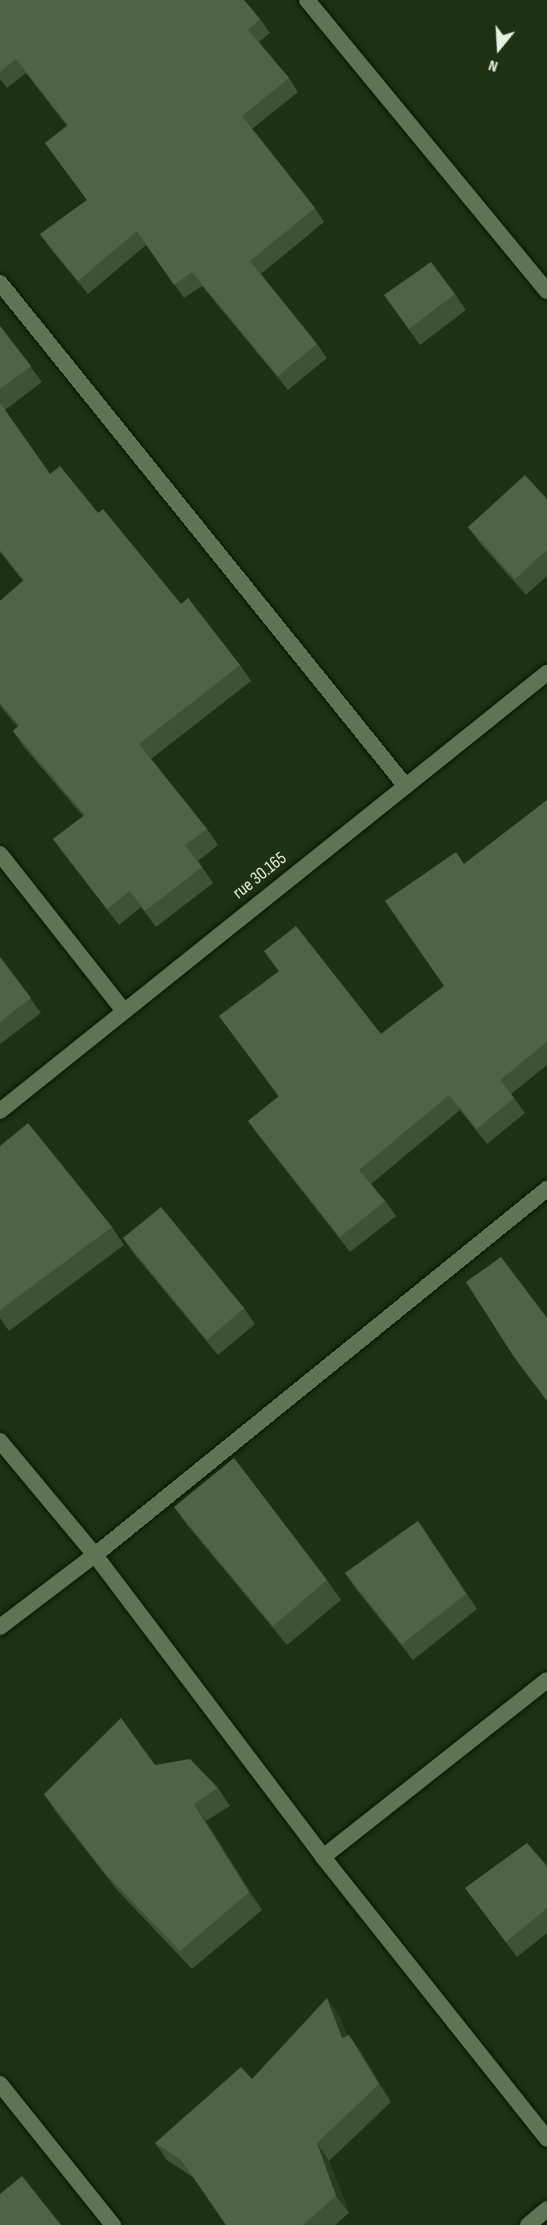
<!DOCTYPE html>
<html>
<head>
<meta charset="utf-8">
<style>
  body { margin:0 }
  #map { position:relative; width:547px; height:2225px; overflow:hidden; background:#1d3115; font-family:"Sofia Sans Condensed",sans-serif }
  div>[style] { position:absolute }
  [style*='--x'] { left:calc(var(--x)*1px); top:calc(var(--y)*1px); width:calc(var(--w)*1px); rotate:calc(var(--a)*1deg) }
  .roads { filter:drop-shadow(0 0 2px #061801) drop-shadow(0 0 2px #061801) }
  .minor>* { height:16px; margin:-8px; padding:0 8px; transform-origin:8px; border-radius:8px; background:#5e7555 }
  .wall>* { inset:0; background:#3e5236 }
  .shaded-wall>* { inset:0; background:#293e21 }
  .building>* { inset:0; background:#4f6348 }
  span { translate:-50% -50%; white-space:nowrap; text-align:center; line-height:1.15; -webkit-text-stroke:6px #1d3115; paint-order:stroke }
  .street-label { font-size:18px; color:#e4f1df }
  .north { position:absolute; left:469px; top:18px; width:60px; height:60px; -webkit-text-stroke:4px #1d3115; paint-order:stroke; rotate:198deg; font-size:16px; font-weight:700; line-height:24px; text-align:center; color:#e4f1df }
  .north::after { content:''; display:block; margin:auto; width:21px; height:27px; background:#e4f1df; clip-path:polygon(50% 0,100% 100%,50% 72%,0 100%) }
</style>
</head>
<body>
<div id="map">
  <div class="roads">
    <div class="minor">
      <div style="--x:307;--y:0;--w:377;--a:50.5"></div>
      <div style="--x:0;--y:283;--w:644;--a:51.12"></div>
      <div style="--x:0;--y:854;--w:200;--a:51.7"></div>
      <div style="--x:0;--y:1111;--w:701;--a:-38.69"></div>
      <div style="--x:0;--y:1441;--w:148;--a:50.2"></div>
      <div style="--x:95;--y:1555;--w:378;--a:52.9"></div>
      <div style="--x:323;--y:1857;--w:360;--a:51.5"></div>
      <div style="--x:0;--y:1627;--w:119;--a:-37.2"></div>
      <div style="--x:95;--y:1555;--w:582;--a:-39"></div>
      <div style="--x:323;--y:1857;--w:285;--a:-38.3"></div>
      <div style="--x:0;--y:2084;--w:181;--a:51.3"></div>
      <div style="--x:528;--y:2225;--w:25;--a:-40"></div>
    </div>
  </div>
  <div class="wall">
    <div style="clip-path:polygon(0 0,260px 19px,270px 33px,259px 42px,289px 78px,298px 92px,252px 129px,315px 208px,324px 222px,261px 274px,317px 344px,327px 358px,288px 390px,202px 286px,184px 298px,146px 245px,88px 294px,50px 248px,40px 234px,87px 200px,45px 143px,67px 126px,26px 73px,7px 88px,0 79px)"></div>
    <div style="clip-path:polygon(455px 294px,466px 310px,420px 345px,384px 295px)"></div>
    <div style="clip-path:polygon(0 326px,42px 382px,5px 410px,50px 474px,98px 513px,181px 604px,240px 665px,251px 681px,151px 759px,207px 829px,218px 845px,198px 861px,213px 883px,156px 927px,141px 907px,119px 925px,65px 855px,53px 839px,83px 816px,24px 747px,13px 731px,18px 727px,0 706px,0 601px,23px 581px,0 552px)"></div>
    <div style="clip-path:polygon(547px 499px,547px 576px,526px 595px,479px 542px,468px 527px)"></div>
    <div style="clip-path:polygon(547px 800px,547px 1065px,511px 1094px,525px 1113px,487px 1144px,460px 1110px,371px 1184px,385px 1201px,396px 1216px,350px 1252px,259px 1136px,248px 1121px,279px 1097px,219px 1016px,279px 972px,264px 951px,381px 1034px,444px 986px,464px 864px)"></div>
    <div style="clip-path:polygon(0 957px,41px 1013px,0 1044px)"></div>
    <div style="clip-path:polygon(0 1146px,112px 1227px,124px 1245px,9px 1331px,0 1318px)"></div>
    <div style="clip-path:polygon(123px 1238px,244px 1308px,255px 1324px,218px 1355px,134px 1254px)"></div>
    <div style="clip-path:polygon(174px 1507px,327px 1580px,341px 1600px,287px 1645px,188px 1526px)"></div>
    <div style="clip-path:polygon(418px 1521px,477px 1609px,413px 1660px,356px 1589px,345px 1573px)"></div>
    <div style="clip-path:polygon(155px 1765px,218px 1788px,230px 1806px,206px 1821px,262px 1910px,192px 1969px,118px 1891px,56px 1812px,44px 1794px)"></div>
    <div style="clip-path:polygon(547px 1866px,547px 1933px,517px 1957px,465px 1888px)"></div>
    <div style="clip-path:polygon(339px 2015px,347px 2036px,349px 2035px,361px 2052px,391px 2102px,329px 2161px,349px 2213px,335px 2225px,226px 2225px,194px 2178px,167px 2160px,155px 2143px,252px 2079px)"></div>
  </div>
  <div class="shaded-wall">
    <div style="clip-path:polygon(194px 1804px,206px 1821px,262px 1910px,249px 1892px)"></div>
    <div style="clip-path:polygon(327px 1998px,339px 2015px,355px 2055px,342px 2038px)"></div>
    <div style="clip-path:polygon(349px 2035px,361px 2052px,391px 2102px,379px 2084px)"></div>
    <div style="clip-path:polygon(317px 2143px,329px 2161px,349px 2213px,336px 2196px)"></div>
  </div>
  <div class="building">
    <div style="clip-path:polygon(0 0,244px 0,260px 19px,248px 30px,289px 78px,242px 116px,315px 208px,250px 261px,317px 344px,278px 376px,192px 272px,174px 285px,137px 231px,78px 281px,40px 234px,87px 200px,45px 143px,68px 125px,16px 59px,0 72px)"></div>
    <div style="clip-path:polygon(431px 262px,455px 294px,409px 329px,384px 295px)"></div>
    <div style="clip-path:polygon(0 326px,31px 366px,0 389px)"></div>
    <div style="clip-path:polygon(0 403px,50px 474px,60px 466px,98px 513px,103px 509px,181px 604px,188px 598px,240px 665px,139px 744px,207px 829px,185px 845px,202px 867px,145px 911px,130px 891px,107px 909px,53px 839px,85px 815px,13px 731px,19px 725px,0 703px,0 601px,24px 580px,0 550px)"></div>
    <div style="clip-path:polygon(525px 475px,547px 499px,547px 550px,515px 579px,468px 527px)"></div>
    <div style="clip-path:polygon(547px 800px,547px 1042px,500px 1080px,514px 1098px,477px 1129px,449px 1095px,359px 1170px,385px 1201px,340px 1237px,248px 1121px,279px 1096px,219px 1016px,279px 971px,264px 951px,296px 926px,381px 1034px,444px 986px,385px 901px,456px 852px,464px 864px)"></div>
    <div style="clip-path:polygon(0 957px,31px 998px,0 1022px)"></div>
    <div style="clip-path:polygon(28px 1123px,112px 1227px,0 1310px,0 1146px)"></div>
    <div style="clip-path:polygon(161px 1207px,244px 1308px,207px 1340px,123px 1238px)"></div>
    <div style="clip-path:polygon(501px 1257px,547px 1318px,547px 1401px,514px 1357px,466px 1282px)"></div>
    <div style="clip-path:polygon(234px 1458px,327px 1580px,273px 1626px,174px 1507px)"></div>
    <div style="clip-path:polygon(418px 1521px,466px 1594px,402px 1644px,345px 1573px)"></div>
    <div style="clip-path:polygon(121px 1718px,155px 1765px,190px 1759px,218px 1788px,194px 1804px,249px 1892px,180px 1951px,105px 1873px,44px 1794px)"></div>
    <div style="clip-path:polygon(527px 1843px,547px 1866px,547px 1908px,506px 1942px,465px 1888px)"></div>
    <div style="clip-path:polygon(327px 1998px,342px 2038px,349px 2035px,379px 2084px,317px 2143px,336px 2196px,303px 2225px,226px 2225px,182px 2161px,155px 2143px,241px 2067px,252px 2079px)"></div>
    <div style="clip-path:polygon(22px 2176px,61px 2225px,0 2225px,0 2194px)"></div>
  </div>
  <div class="street-label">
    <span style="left:260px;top:876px;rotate:-39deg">rue 30.165</span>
  </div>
  <div class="north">N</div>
</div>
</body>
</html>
